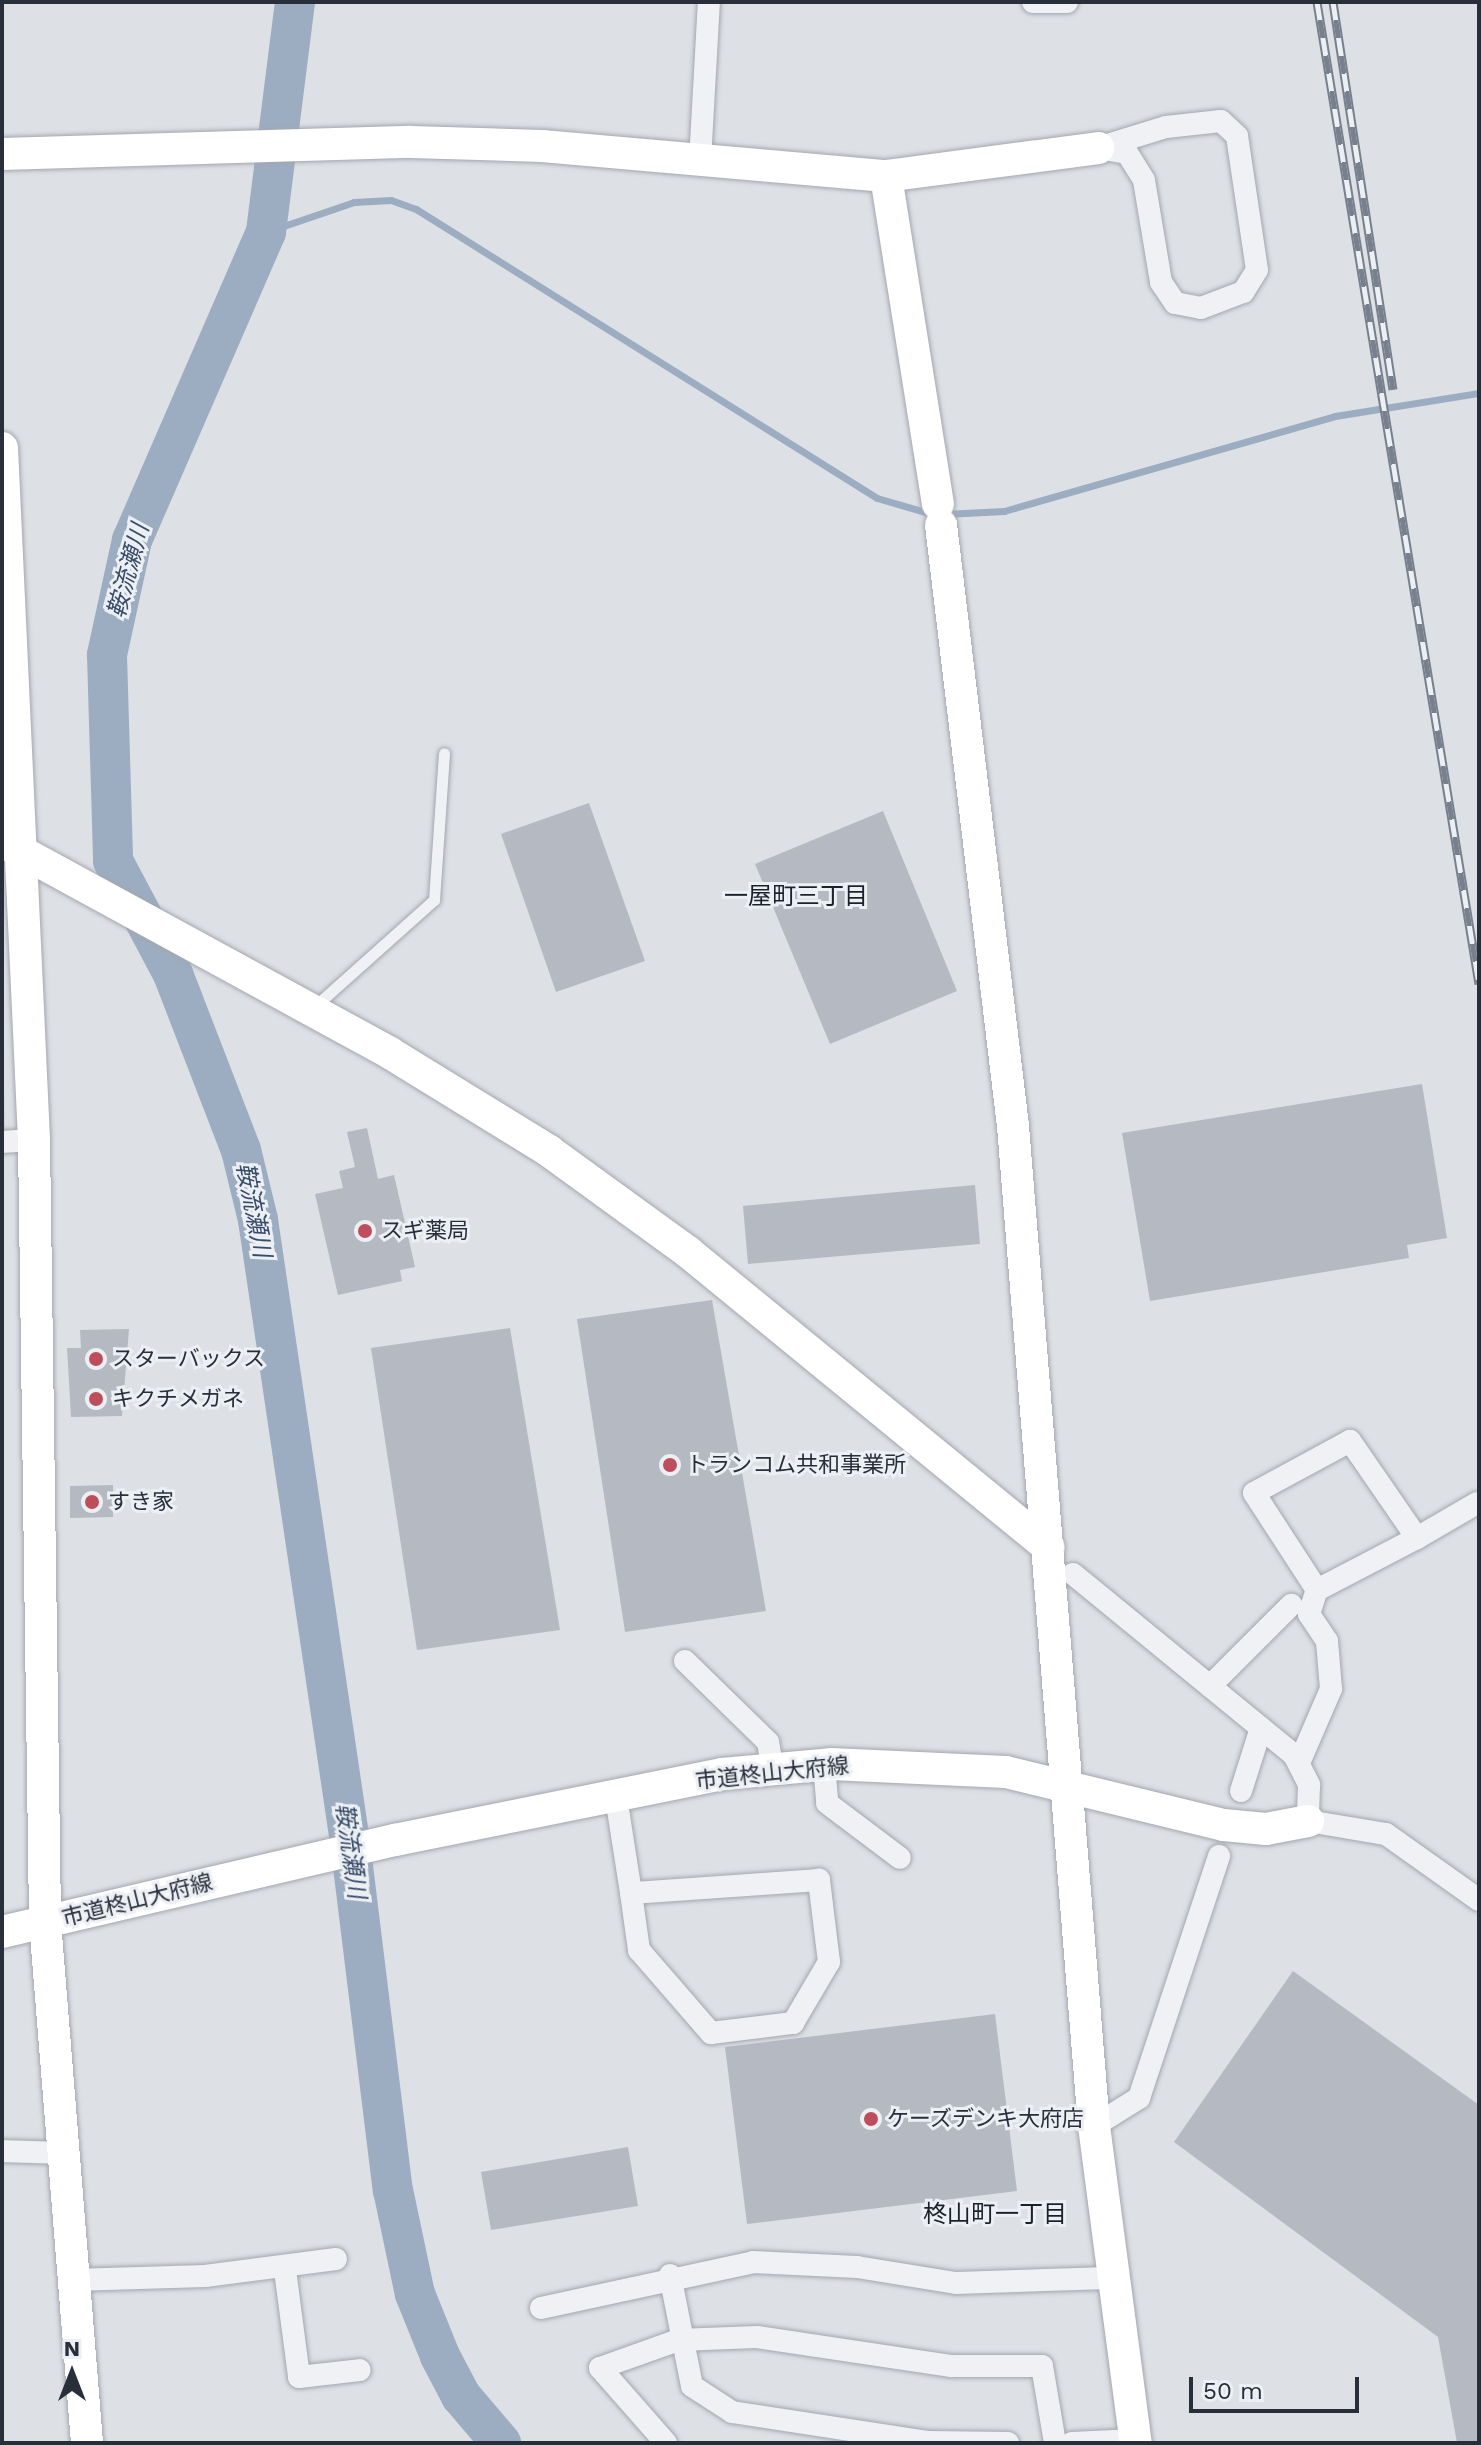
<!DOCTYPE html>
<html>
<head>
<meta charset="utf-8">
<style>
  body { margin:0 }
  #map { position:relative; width:1481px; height:2445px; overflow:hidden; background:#dde0e5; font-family:"Work Sans","Noto Sans JP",sans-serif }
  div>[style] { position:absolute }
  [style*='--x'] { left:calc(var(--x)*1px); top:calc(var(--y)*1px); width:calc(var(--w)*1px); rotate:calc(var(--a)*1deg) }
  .built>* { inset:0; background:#cbcfd6 }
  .stream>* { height:7px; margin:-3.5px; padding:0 3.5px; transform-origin:3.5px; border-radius:3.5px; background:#9cadc2 }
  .river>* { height:40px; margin:-20px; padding:0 20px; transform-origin:20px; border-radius:20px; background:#9cadc2 }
  .building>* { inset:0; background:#b5b9c1 }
  .roads { filter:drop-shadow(0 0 2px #a3a7ae) drop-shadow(0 0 2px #a3a7ae) }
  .lane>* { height:11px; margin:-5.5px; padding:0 5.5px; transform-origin:5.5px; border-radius:5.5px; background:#eff1f4 }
  .street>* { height:22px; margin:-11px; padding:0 11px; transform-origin:11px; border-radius:11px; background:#eff1f4 }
  .secondary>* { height:32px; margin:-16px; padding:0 16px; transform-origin:16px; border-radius:16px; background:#fff }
  .rail>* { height:9px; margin-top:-4.5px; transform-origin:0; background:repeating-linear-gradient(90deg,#eceff3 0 18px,#78808d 0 36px); box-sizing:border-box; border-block:2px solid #78808d }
  .dots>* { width:22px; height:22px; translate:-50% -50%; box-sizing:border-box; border:4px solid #eceff3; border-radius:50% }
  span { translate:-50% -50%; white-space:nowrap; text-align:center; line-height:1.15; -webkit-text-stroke:6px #eceff3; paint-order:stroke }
  .poi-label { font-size:22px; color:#282e3a }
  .left { translate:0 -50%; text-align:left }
  .street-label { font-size:22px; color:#282e3a }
  .water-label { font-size:24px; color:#374c69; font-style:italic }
  .neighbourhood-label { font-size:24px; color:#1b202b }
  .frame { position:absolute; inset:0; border:4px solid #282e3a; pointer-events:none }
  .north { position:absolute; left:32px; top:2333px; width:80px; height:80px; -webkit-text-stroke:6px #eceff3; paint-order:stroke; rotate:0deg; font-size:22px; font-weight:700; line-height:32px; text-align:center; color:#282e3a }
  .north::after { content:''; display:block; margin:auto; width:28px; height:36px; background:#282e3a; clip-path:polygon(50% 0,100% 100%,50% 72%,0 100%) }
  .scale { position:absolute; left:1189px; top:2377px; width:170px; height:36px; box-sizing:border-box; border:4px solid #282e3a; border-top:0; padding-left:10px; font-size:24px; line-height:28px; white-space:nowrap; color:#282e3a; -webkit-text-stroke:6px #eceff3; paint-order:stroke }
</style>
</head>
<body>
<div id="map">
  <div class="built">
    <div style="clip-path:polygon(2px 979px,5px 1133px,2px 1133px)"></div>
  </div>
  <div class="stream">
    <div style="--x:266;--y:232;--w:93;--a:-18.8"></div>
    <div style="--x:354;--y:202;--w:37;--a:-3"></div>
    <div style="--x:391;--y:200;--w:27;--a:20"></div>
    <div style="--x:416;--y:209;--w:544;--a:32.08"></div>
    <div style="--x:877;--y:498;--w:57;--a:16.2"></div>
    <div style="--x:945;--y:514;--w:59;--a:-2.9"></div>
    <div style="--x:1004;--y:511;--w:344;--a:-16"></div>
    <div style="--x:1335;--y:416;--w:146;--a:-9.1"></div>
  </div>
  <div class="river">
    <div style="--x:295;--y:2;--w:232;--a:97.2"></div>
    <div style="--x:266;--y:232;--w:336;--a:113.5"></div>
    <div style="--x:132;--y:540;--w:118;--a:102.3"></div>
    <div style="--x:107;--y:655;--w:206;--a:88.3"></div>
    <div style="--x:113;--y:861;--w:128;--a:62"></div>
    <div style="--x:173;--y:974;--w:189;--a:68.9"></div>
    <div style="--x:241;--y:1150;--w:72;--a:76.3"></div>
    <div style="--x:258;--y:1220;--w:629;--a:81.59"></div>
    <div style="--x:350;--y:1842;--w:351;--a:83"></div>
    <div style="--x:393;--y:2190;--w:106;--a:78.1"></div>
    <div style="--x:415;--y:2294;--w:67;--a:68"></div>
    <div style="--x:440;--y:2356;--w:45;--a:62.3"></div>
    <div style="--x:461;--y:2396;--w:62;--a:49.6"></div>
  </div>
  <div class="building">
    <div style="clip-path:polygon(589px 803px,645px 961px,556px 992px,501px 834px)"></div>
    <div style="clip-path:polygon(883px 811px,957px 991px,830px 1044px,755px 864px)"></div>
    <div style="clip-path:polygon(1422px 1084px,1447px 1238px,1407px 1245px,1409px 1258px,1150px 1301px,1122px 1133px)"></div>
    <div style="clip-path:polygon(367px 1128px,378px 1179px,394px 1175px,415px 1267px,400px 1270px,402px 1281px,338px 1295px,315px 1194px,343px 1188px,339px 1171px,355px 1167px,347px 1132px)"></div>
    <div style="clip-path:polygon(975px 1185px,980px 1244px,748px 1264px,743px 1206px)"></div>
    <div style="clip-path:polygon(712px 1300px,766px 1611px,625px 1632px,577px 1319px)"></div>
    <div style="clip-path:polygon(510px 1328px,560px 1630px,417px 1650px,371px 1348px)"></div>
    <div style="clip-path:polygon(129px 1329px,122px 1416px,71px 1417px,67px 1348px,81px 1348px,80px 1330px)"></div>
    <div style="clip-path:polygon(113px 1485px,113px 1517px,70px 1518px,70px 1486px)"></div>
    <div style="clip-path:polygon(1293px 1971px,1479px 2105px,1479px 2443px,1457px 2443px,1438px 2337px,1174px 2142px)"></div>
    <div style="clip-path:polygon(995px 2014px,1017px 2191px,747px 2224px,725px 2047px)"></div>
    <div style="clip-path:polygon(628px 2147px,638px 2206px,491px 2230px,481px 2172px)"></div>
  </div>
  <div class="roads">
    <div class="lane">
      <div style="--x:313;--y:1008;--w:162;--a:-41.8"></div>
      <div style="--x:434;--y:900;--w:147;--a:-86.1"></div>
    </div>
    <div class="street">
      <div style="--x:1033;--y:2;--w:34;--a:0"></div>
      <div style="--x:1221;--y:121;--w:22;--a:43"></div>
      <div style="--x:1237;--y:136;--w:135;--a:81.5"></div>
      <div style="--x:1257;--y:270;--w:26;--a:122"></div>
      <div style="--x:1243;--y:292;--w:45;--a:159.1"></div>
      <div style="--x:1201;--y:308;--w:26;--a:-169"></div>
      <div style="--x:1175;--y:303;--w:25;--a:-124"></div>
      <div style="--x:1161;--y:282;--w:103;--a:-99.5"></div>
      <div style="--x:1144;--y:180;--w:32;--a:-122"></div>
      <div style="--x:1127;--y:153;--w:29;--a:-170"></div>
      <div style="--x:1098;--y:148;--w:71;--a:-17.2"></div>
      <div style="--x:1166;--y:127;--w:55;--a:-6.2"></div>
      <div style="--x:700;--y:161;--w:159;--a:-86.8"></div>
      <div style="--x:2;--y:1142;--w:32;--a:-4"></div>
      <div style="--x:1417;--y:1538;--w:69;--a:-30.3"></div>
      <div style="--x:1073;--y:1574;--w:286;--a:39.3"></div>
      <div style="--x:1294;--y:1755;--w:34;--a:63"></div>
      <div style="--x:1309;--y:1785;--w:36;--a:92"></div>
      <div style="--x:1308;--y:1821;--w:79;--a:9.5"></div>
      <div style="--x:1386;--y:1834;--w:114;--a:35.4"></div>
      <div style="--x:685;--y:1661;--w:116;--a:44.3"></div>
      <div style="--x:768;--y:1742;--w:27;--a:80"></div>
      <div style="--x:1210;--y:1686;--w:115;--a:-45"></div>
      <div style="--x:1299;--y:1763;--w:81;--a:-66.6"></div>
      <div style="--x:1331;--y:1689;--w:48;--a:-94.8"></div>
      <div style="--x:1327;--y:1641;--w:32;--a:-124"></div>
      <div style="--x:1309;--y:1614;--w:25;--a:-72"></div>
      <div style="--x:1317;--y:1590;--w:113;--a:-27.5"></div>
      <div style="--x:1417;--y:1538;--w:118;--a:-124.6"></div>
      <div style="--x:1350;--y:1441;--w:109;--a:151.6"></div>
      <div style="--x:1254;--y:1493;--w:116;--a:57"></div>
      <div style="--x:824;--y:1765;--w:38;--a:85"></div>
      <div style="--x:827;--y:1803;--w:91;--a:37"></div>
      <div style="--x:1241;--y:1791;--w:66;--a:-72.4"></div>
      <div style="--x:616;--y:1797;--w:97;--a:81.1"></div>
      <div style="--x:631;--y:1893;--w:58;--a:82"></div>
      <div style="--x:639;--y:1950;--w:110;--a:49.1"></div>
      <div style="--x:711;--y:2033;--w:83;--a:-7"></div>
      <div style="--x:793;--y:2023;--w:71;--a:-59.5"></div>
      <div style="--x:829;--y:1962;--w:83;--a:-97"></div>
      <div style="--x:819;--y:1880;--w:188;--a:176"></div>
      <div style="--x:1094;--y:2126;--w:53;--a:-31.9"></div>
      <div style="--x:1139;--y:2098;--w:255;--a:-71.7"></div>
      <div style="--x:2;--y:2151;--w:60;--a:1.9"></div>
      <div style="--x:285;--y:2270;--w:108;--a:82.5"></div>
      <div style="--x:299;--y:2377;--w:61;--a:-6.5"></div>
      <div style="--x:670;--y:2275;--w:113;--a:78.8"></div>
      <div style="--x:692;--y:2386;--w:48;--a:33"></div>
      <div style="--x:732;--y:2412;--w:199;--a:8.7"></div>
      <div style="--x:929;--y:2442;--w:79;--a:0.7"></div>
      <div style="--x:73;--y:2280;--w:132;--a:-1.7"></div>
      <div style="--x:205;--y:2276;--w:132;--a:-7.4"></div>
      <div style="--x:541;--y:2308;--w:217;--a:-12.2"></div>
      <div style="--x:753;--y:2262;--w:104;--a:2.8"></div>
      <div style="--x:857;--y:2267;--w:100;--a:9.2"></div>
      <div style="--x:956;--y:2283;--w:153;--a:-1.9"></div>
      <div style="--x:666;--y:2443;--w:100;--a:-131.3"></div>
      <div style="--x:600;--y:2368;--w:83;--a:-19.7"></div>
      <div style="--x:678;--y:2340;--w:79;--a:-2.2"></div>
      <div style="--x:757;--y:2337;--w:197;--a:8.5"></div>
      <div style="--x:952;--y:2366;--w:90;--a:0"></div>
      <div style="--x:1042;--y:2366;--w:78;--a:80.4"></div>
      <div style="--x:1072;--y:2443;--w:63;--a:-2.7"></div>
    </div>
    <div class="secondary">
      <div style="--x:2;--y:154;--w:409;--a:-1.7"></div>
      <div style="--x:411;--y:142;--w:131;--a:1.7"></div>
      <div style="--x:542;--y:146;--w:345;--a:5"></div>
      <div style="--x:886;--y:176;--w:214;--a:-7.5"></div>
      <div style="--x:886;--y:176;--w:332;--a:81"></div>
      <div style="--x:2;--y:448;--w:693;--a:87.35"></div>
      <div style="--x:34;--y:1140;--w:782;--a:89.19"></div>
      <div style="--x:45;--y:1922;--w:523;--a:85.39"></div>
      <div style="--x:941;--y:525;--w:605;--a:83.17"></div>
      <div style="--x:1013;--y:1126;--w:1003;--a:85.37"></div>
      <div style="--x:1094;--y:2126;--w:320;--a:82.5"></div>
      <div style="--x:7;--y:844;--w:436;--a:28.6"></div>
      <div style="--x:390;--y:1053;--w:187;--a:31.6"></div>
      <div style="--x:549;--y:1151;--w:172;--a:36"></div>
      <div style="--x:688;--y:1252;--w:466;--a:39.3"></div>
      <div style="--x:2;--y:1932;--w:404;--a:-13.2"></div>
      <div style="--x:395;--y:1840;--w:334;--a:-11.4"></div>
      <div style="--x:722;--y:1774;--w:109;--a:-5.2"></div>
      <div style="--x:831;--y:1764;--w:175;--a:2.6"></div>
      <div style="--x:1006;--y:1772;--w:224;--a:13.7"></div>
      <div style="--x:1224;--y:1825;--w:42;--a:5.4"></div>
      <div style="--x:1266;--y:1829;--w:43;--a:-10.8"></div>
    </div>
  </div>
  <div class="rail">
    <div style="--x:1317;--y:2;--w:995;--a:80.63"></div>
    <div style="--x:1333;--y:2;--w:392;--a:81.2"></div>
  </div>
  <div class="dots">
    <div style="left:365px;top:1231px;background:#be4e5c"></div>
    <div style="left:96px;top:1359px;background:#be4e5c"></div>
    <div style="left:96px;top:1399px;background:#be4e5c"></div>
    <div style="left:670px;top:1465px;background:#be4e5c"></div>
    <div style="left:92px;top:1502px;background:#be4e5c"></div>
    <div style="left:871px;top:2119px;background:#be4e5c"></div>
  </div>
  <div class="poi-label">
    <span class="left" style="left:381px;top:1231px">スギ薬局</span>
    <span class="left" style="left:112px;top:1359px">スターバックス</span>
    <span class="left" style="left:112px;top:1399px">キクチメガネ</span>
    <span class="left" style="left:686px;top:1465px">トランコム共和事業所</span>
    <span class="left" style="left:108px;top:1502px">すき家</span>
    <span class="left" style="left:887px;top:2119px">ケーズデンキ大府店</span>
  </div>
  <div class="street-label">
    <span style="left:772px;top:1773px;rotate:-6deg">市道柊山大府線</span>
    <span style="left:137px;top:1900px;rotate:-14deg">市道柊山大府線</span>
  </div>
  <div class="water-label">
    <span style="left:129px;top:571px;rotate:-75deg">鞍流瀬川</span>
    <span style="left:253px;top:1210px;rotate:79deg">鞍流瀬川</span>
    <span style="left:350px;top:1851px;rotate:82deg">鞍流瀬川</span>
  </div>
  <div class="neighbourhood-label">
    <span style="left:796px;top:897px">一屋町三丁目</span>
    <span style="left:995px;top:2215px">柊山町一丁目</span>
  </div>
  <div class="frame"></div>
  <div class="north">N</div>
  <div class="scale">50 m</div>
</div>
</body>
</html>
